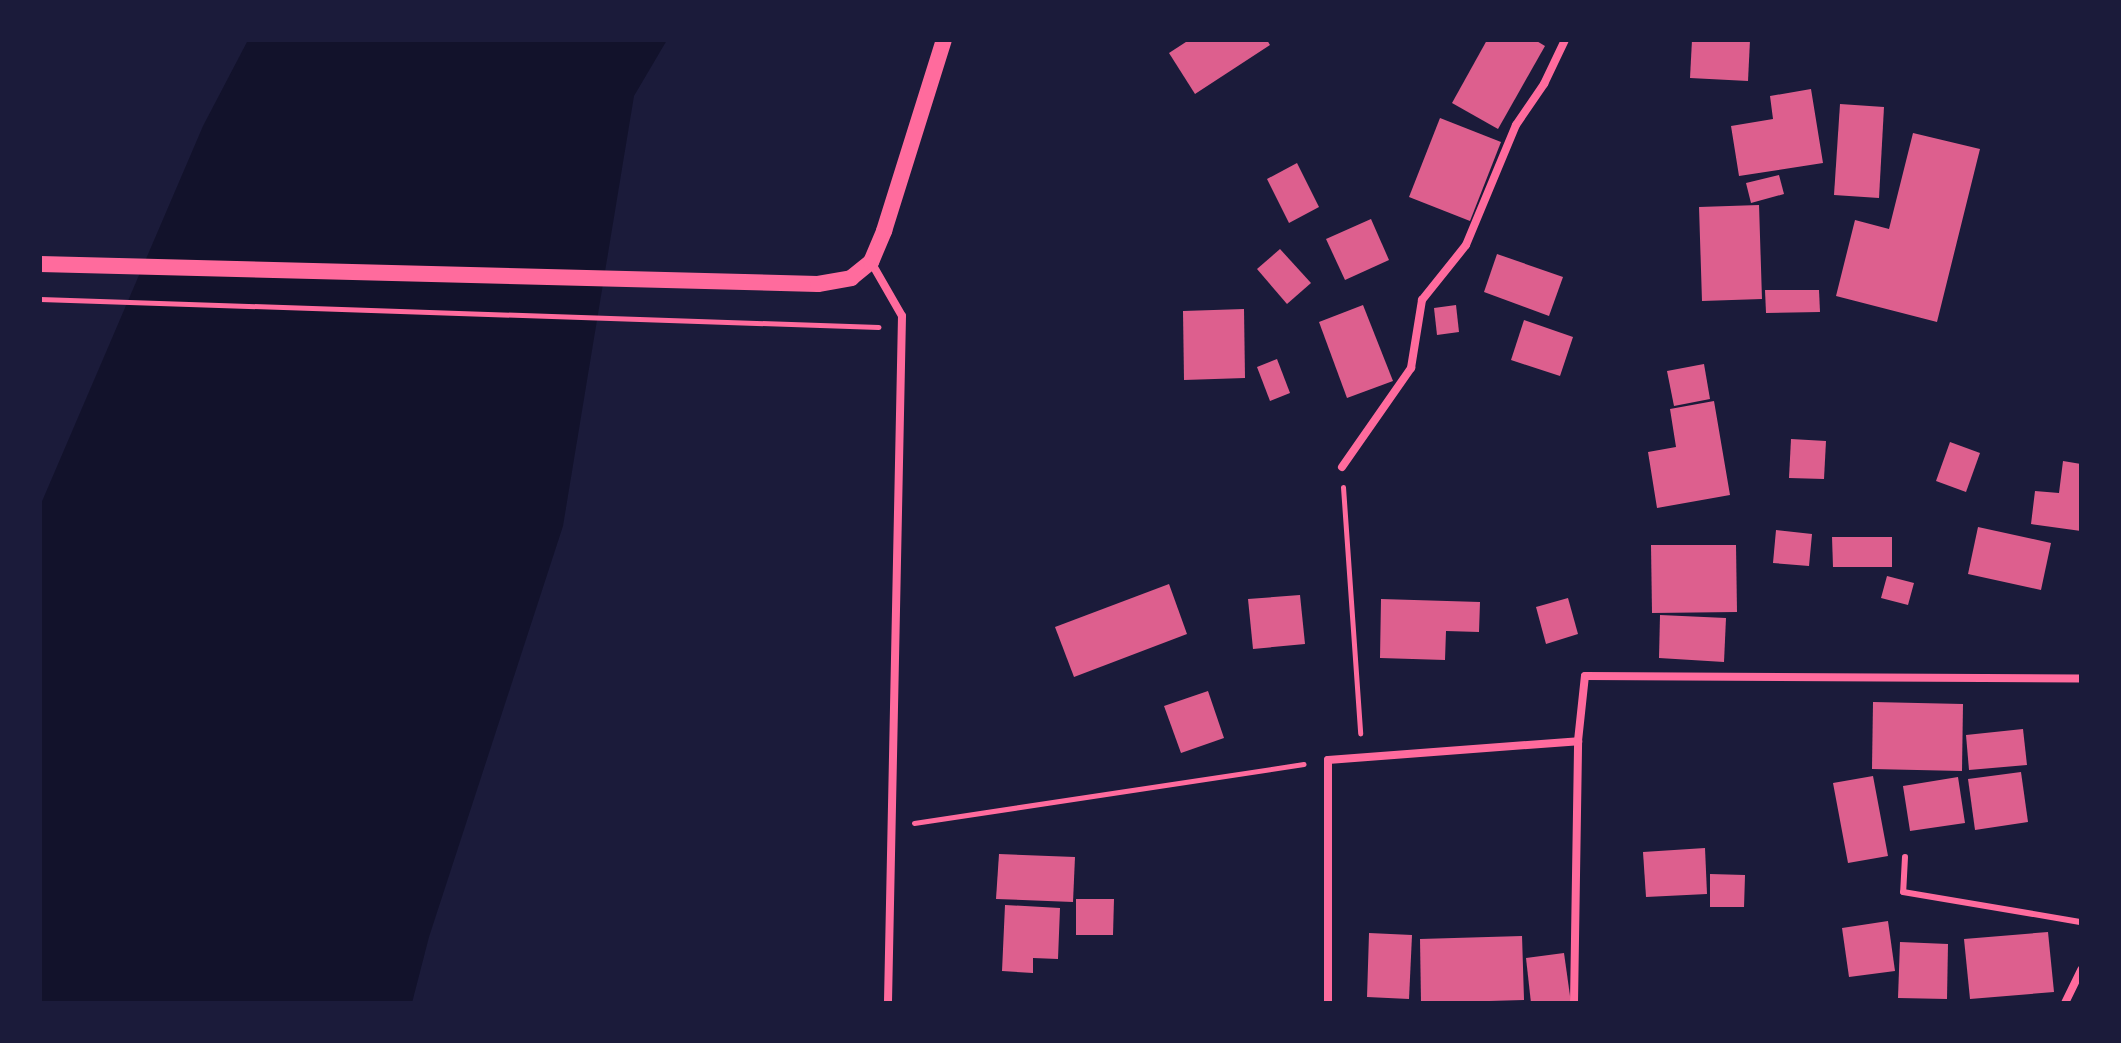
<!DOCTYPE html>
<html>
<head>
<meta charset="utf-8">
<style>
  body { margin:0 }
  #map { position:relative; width:2121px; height:1043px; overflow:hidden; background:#1b1b3a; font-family:"Libre Baskerville",serif }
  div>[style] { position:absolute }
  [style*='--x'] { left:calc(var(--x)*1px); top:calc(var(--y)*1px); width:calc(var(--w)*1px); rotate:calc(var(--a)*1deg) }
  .water>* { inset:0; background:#12122b }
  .building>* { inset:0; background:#dd5f8e }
  .path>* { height:5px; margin:-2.5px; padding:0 2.5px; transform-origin:2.5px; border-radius:2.5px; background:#ff6b9d }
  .service>* { height:6px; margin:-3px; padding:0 3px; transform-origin:3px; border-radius:3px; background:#ff6b9d }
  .minor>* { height:8px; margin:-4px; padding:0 4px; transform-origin:4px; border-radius:4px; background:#ff6b9d }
  .secondary>* { height:16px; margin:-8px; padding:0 8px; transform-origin:8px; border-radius:8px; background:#ff6b9d }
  span { translate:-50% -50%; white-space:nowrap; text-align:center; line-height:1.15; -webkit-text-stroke:8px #1b1b3a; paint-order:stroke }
  .frame { position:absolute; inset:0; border:42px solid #1b1b3a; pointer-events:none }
</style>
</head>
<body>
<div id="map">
  <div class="water">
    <div style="clip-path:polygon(248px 40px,667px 40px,634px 96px,563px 526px,429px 937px,412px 1003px,40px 1003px,40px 506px,203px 126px)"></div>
  </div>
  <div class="building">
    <div style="clip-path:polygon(1189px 40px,1267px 40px,1270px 45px,1195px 94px,1169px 53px)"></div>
    <div style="clip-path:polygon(1487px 40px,1535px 40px,1545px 46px,1498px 129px,1452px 103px)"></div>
    <div style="clip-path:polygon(1692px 40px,1750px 40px,1748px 81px,1690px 78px)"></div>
    <div style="clip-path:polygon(1811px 89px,1823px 163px,1739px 176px,1731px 126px,1773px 119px,1770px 96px)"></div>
    <div style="clip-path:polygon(1840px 104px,1884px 107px,1879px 198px,1834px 195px)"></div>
    <div style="clip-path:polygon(1440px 118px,1501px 142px,1470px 221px,1409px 197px)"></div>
    <div style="clip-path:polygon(1913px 133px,1980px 149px,1937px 322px,1836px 296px,1855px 220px,1889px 229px)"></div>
    <div style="clip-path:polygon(1297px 163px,1319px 207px,1289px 223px,1267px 179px)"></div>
    <div style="clip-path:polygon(1779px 175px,1784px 194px,1751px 203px,1746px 183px)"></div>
    <div style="clip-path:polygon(1759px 205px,1762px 299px,1702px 301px,1699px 207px)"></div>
    <div style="clip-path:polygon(1371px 219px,1389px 260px,1345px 280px,1326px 239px)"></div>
    <div style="clip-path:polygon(1280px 249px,1311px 283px,1287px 304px,1257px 269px)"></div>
    <div style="clip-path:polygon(1497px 254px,1563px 277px,1549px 316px,1484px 292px)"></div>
    <div style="clip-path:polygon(1765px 290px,1819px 290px,1820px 312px,1766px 313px)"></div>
    <div style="clip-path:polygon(1363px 305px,1393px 381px,1347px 398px,1319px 322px)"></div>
    <div style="clip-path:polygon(1456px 305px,1459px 332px,1437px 335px,1434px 308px)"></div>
    <div style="clip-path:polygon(1244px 309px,1245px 378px,1184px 380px,1183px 311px)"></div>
    <div style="clip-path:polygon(1524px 320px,1573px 337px,1560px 376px,1511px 360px)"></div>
    <div style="clip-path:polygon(1277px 359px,1290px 393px,1270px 401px,1257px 367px)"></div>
    <div style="clip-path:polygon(1704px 364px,1710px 399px,1674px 406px,1667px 371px)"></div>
    <div style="clip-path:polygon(1714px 401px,1730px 495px,1657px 508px,1648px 452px,1676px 447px,1670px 409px)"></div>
    <div style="clip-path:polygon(1791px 439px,1826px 441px,1824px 479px,1789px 478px)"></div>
    <div style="clip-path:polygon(1950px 442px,1980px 453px,1966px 492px,1936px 481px)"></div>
    <div style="clip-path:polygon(2063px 461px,2081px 464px,2081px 531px,2031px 524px,2035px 491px,2059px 493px)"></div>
    <div style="clip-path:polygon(1978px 527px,2051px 543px,2041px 590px,1968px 574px)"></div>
    <div style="clip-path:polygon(1776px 530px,1812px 534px,1809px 566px,1773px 563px)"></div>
    <div style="clip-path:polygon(1832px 537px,1892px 537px,1892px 567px,1833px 567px)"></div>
    <div style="clip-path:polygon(1651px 545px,1736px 545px,1737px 612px,1652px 613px)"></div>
    <div style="clip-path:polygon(1887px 576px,1914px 583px,1908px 605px,1881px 598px)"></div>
    <div style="clip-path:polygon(1169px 584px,1187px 634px,1074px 677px,1055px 627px)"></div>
    <div style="clip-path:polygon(1300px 595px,1305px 644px,1253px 649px,1248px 599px)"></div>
    <div style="clip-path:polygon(1568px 598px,1578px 634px,1546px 644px,1536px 607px)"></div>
    <div style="clip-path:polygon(1381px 599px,1480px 602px,1479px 632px,1446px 631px,1445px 660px,1380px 658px)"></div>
    <div style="clip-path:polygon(1660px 615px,1726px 618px,1724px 662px,1659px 658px)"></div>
    <div style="clip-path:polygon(1208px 691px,1224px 738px,1181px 753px,1164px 706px)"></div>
    <div style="clip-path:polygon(1873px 702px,1963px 704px,1962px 771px,1872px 769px)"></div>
    <div style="clip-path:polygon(2023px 729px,2027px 765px,1969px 770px,1966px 735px)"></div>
    <div style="clip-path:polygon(2021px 772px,2028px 822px,1975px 830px,1968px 779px)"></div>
    <div style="clip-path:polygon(1873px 776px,1888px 856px,1848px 863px,1833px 783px)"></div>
    <div style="clip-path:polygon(1958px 777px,1965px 823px,1910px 831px,1903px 786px)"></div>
    <div style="clip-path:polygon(1705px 848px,1707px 894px,1646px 897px,1643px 852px)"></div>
    <div style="clip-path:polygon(999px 854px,1075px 857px,1073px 902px,996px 899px)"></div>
    <div style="clip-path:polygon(1710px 874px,1745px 875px,1744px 907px,1710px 907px)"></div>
    <div style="clip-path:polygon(1076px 899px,1114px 899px,1113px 935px,1076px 935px)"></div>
    <div style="clip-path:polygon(1005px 905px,1060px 908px,1058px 959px,1033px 958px,1033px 973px,1002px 971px)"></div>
    <div style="clip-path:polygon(1888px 921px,1895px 971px,1849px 977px,1842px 928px)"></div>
    <div style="clip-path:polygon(2048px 932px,2054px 992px,1970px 999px,1964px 939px)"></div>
    <div style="clip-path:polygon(1369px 933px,1412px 935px,1409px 999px,1367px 997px)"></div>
    <div style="clip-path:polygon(1522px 936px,1524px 1000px,1421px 1003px,1420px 939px)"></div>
    <div style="clip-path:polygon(1900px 942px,1948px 944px,1947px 999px,1898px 998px)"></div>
    <div style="clip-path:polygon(1564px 953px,1571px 1003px,1531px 1003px,1526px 958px)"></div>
  </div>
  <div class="path">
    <div style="--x:40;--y:299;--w:839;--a:1.91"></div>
    <div style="--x:1343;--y:487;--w:247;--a:86"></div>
    <div style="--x:914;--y:823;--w:394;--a:-8.6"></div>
  </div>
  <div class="service">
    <div style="--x:1905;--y:857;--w:35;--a:93"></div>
    <div style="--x:1903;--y:892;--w:181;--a:9.6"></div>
  </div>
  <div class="minor">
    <div style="--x:871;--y:262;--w:62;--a:60.1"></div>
    <div style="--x:902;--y:316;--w:687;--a:91.17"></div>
    <div style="--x:1342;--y:467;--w:121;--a:-55.1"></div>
    <div style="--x:1411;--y:368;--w:69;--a:-80.8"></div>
    <div style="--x:1422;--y:300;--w:70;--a:-51.3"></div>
    <div style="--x:1466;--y:245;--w:130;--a:-67.4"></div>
    <div style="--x:1516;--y:125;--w:50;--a:-55.7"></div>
    <div style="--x:1544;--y:84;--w:49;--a:-64.5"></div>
    <div style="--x:1328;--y:1003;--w:243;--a:-90"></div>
    <div style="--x:1328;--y:760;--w:251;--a:-4.3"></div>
    <div style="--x:1574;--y:1003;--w:262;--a:-89.1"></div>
    <div style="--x:1578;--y:741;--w:65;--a:-83.9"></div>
    <div style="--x:1585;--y:676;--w:496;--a:0.3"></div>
    <div style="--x:2065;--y:1003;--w:37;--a:-64"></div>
  </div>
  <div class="secondary">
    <div style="--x:40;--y:264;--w:778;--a:1.47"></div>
    <div style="--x:818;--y:284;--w:34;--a:-10"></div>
    <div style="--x:851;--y:278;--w:26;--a:-39"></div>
    <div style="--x:871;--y:262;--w:34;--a:-67"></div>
    <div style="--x:884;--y:231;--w:200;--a:-72.6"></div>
  </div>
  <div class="frame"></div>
</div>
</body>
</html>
